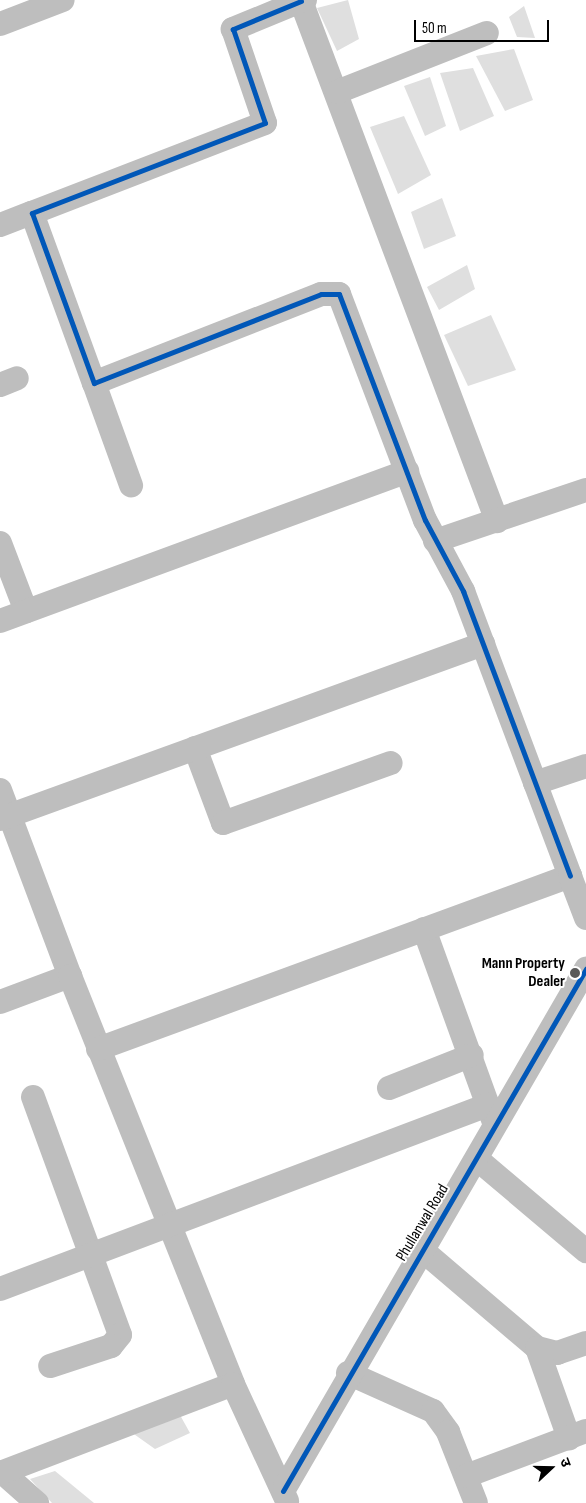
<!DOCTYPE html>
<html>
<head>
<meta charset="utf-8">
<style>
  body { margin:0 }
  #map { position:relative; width:586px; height:1503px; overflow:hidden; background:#fff; font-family:"Sofia Sans Condensed","Noto Sans Devanagari",sans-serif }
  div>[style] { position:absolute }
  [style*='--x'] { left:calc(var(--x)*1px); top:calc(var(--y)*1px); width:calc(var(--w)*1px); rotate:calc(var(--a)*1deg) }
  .building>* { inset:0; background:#dfdfdf }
  .minor>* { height:24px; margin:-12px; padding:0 12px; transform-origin:12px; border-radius:12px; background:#bebebe }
  .cycleway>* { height:5px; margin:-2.5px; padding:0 2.5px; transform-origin:2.5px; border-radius:2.5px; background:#0057b8 }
  .dots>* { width:14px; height:14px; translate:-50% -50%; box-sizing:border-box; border:2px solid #fff; border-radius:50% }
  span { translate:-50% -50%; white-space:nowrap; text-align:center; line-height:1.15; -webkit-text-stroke:4px #fff; paint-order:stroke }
  .poi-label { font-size:16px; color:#000; font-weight:700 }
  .right { translate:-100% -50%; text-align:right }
  .street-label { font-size:16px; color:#000 }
  .north { position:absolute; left:526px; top:1443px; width:50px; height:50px; -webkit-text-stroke:4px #fff; paint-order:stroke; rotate:69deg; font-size:14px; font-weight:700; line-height:20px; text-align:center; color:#000 }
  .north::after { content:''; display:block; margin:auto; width:18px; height:22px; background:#000; clip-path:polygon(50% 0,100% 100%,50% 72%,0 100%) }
  .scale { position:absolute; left:414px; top:20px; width:135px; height:22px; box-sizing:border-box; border:2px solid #000; border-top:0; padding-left:6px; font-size:15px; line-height:18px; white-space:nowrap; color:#000; -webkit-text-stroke:4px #fff; paint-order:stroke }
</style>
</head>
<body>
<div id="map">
  <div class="building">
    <div style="clip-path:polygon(348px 0,359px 39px,337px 51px,317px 8px)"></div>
    <div style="clip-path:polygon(524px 6px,535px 38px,517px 37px,509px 17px)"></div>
    <div style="clip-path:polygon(514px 49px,533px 100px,505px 111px,476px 56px)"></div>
    <div style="clip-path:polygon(473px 68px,494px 116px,460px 131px,440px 73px)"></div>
    <div style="clip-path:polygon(430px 77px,446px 126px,425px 136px,404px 86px)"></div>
    <div style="clip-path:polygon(404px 116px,431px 175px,398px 194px,370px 127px)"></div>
    <div style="clip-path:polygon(442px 198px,456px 236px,424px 249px,411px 212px)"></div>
    <div style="clip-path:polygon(467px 265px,475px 289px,439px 310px,427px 287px)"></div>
    <div style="clip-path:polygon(491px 315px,516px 370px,468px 386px,444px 335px)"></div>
    <div style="clip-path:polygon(180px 1415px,190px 1433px,155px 1449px,131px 1432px)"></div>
    <div style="clip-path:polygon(55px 1471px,94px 1503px,52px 1503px,30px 1479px)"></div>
  </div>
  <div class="minor">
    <div style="--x:305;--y:0;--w:4;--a:166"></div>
    <div style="--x:301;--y:1;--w:556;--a:69.35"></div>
    <div style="--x:301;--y:1;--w:74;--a:157.6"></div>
    <div style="--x:233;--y:29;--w:99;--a:71.2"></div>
    <div style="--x:265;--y:123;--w:250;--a:158.9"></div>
    <div style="--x:32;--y:213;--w:181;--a:70"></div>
    <div style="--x:94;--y:383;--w:244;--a:-21.4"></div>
    <div style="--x:321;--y:294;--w:18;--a:0"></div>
    <div style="--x:339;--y:294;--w:242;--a:69.2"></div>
    <div style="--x:425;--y:520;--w:81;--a:61.8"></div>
    <div style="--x:463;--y:591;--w:304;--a:69.4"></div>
    <div style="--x:0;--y:24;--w:67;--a:-20.9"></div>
    <div style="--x:337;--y:92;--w:161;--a:-21.5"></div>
    <div style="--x:0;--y:225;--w:34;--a:-21"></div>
    <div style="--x:94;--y:383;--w:109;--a:70.1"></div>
    <div style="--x:0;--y:385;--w:18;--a:-22"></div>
    <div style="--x:435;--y:541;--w:159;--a:-18.7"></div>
    <div style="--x:0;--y:543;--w:73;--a:69.1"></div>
    <div style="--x:0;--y:621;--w:434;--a:-20.2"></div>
    <div style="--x:195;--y:748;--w:80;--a:69.5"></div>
    <div style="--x:223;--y:823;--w:178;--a:-19.7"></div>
    <div style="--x:535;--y:783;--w:54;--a:-18.4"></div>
    <div style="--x:0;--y:790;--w:199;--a:69.4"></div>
    <div style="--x:0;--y:819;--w:514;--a:-19.92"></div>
    <div style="--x:424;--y:929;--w:203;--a:70.1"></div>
    <div style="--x:0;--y:1002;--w:75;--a:-20.4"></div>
    <div style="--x:70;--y:976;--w:439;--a:68.2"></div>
    <div style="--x:98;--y:1049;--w:503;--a:-20.13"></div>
    <div style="--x:570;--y:876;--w:45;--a:69.1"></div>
    <div style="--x:389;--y:1088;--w:89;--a:-21.7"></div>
    <div style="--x:33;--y:1097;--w:253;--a:69.9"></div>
    <div style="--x:120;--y:1335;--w:14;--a:129"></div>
    <div style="--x:111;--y:1346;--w:64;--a:161.8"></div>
    <div style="--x:477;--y:1159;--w:143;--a:40.2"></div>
    <div style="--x:422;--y:1250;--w:151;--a:40.4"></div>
    <div style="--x:537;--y:1348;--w:21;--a:14"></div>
    <div style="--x:557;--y:1353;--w:31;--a:-19"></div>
    <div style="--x:0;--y:1289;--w:522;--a:-20.66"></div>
    <div style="--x:537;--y:1348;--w:96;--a:70.4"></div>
    <div style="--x:348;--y:1373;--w:93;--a:24.1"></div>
    <div style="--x:433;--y:1411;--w:26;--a:54"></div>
    <div style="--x:448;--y:1432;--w:76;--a:68.5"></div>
    <div style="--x:2;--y:1472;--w:47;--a:41.5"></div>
    <div style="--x:0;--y:1473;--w:249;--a:-20.9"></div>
    <div style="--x:233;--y:1384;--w:129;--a:65.2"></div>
    <div style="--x:466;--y:1476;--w:128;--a:-20.6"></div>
    <div style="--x:283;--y:1491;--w:604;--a:-59.87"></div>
  </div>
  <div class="cycleway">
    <div style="--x:301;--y:1;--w:74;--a:157.6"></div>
    <div style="--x:233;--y:29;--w:99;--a:71.2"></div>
    <div style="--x:265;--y:123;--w:250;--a:158.9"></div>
    <div style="--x:32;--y:213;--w:181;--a:70"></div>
    <div style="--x:94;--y:383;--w:244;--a:-21.4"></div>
    <div style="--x:321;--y:294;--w:18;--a:0"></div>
    <div style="--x:339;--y:294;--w:242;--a:69.2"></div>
    <div style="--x:425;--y:520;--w:81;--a:61.8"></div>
    <div style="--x:463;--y:591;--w:304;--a:69.4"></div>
    <div style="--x:283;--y:1491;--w:604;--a:-59.87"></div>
  </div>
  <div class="dots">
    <div style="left:575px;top:973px;background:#595959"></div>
  </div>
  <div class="poi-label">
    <span class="right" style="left:565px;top:973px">Mann Property<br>Dealer</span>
  </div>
  <div class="street-label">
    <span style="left:423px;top:1223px;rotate:-59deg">Phullanwal Road</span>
  </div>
  <div class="north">उ</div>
  <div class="scale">50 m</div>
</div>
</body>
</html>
